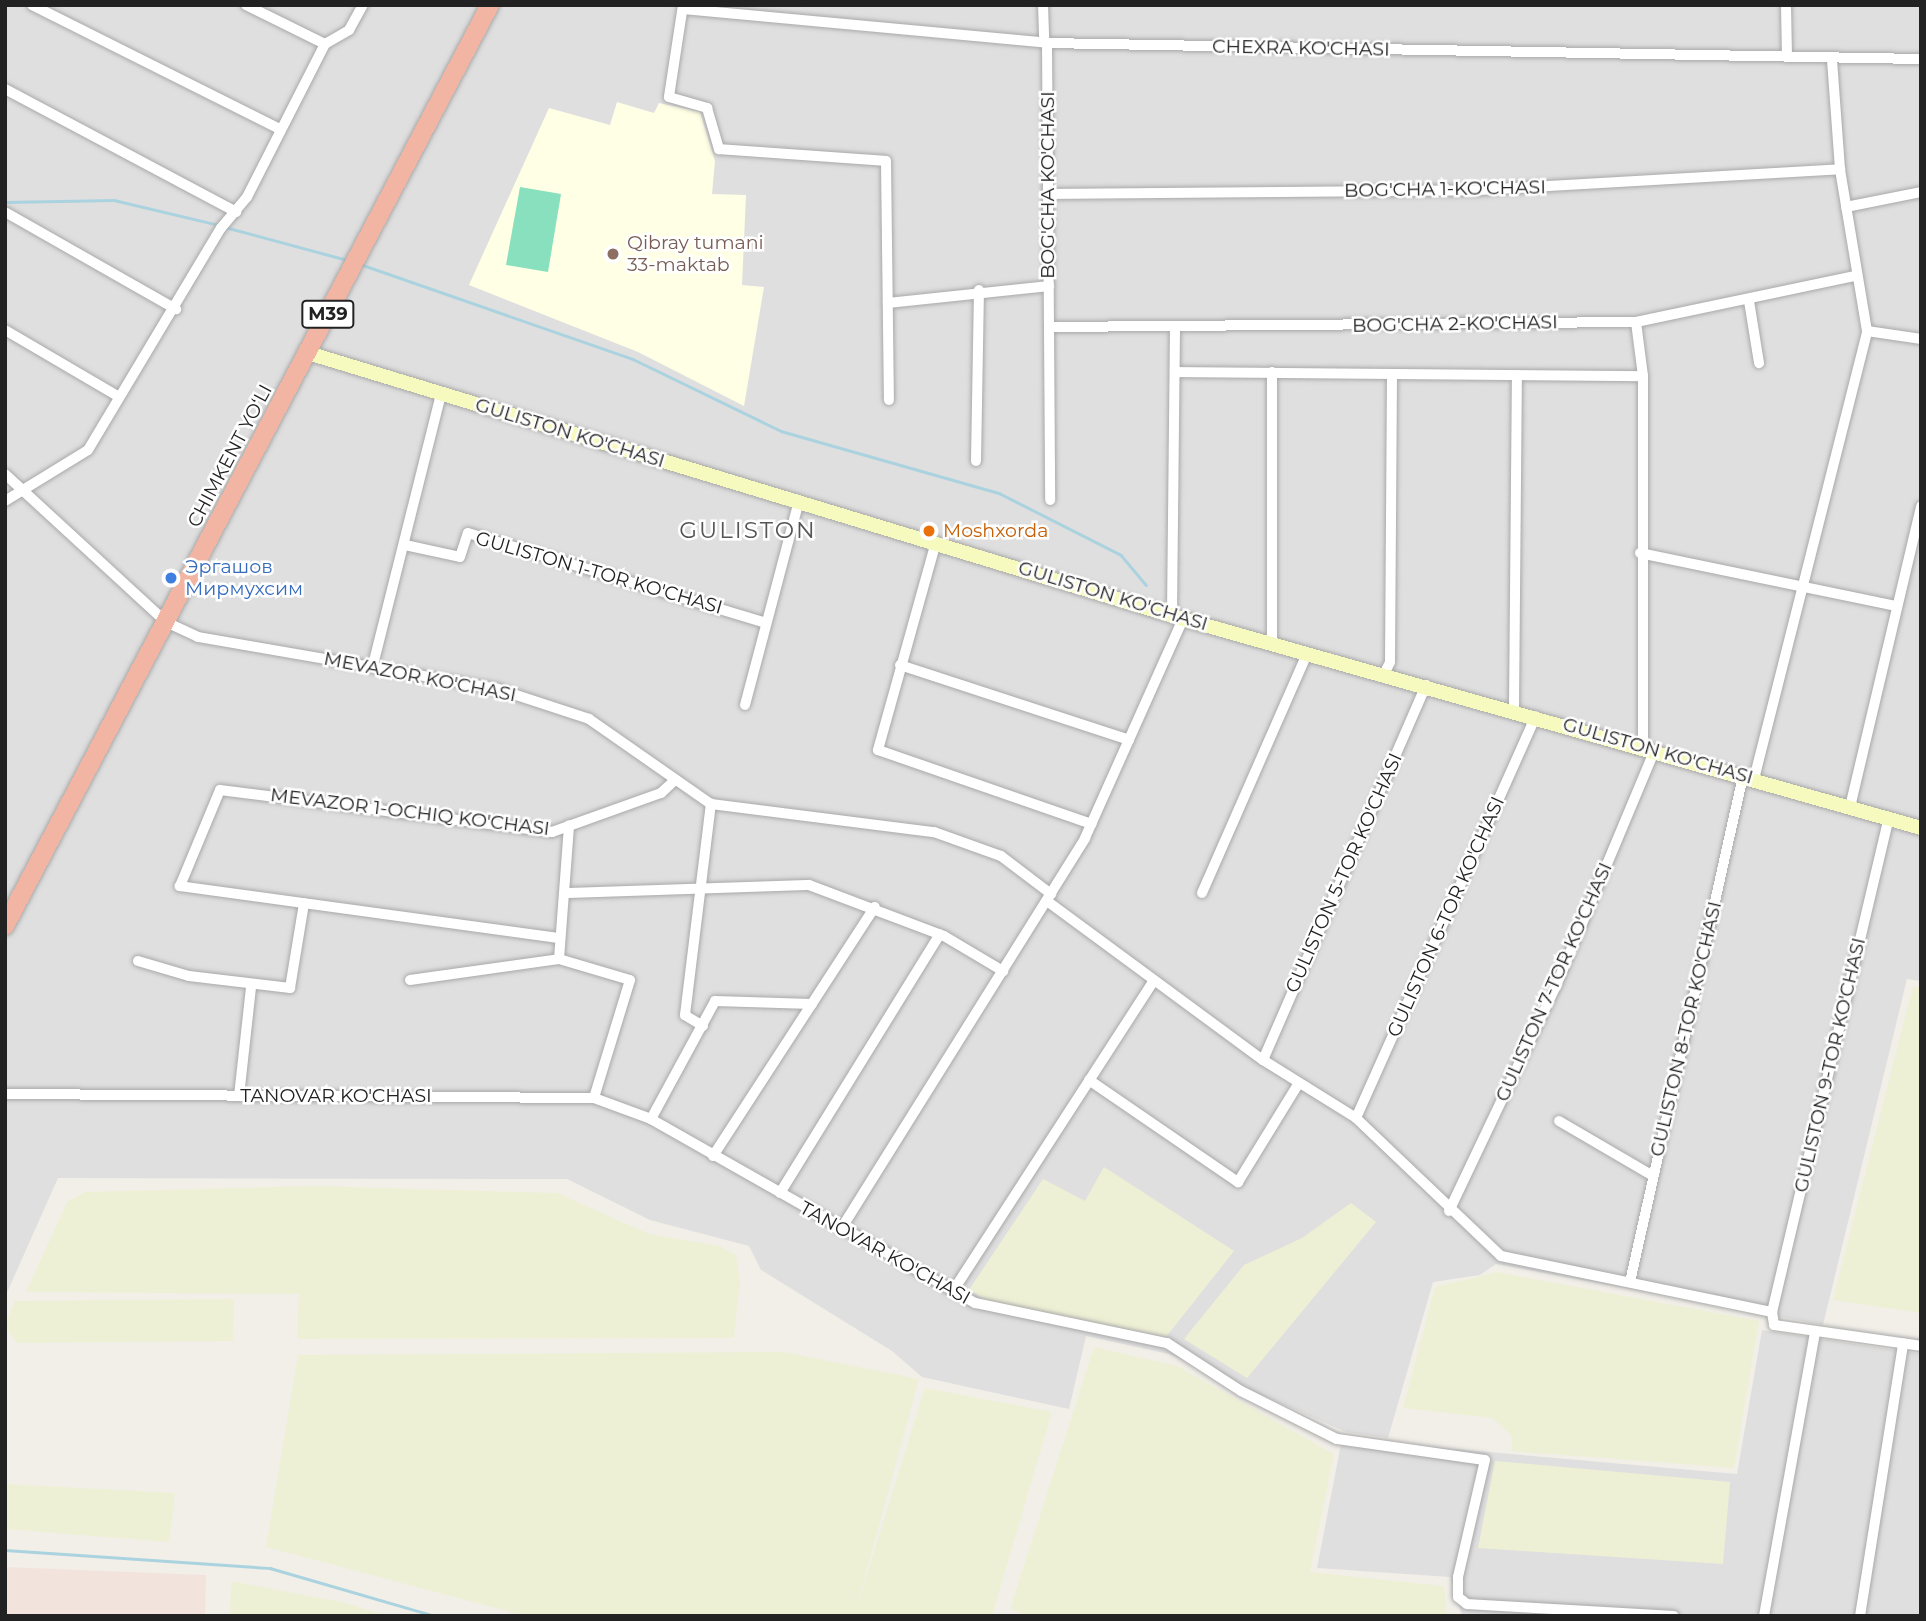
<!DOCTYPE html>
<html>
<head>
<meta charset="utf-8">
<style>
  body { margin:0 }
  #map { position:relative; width:1926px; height:1621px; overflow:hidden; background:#f2efe9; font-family:Montserrat,sans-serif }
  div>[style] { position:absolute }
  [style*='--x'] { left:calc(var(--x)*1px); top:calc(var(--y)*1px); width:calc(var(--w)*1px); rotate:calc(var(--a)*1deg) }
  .residential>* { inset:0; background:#e0dfdf }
  .education>* { inset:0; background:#ffffe5 }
  .military>* { inset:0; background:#f3e3dd }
  .farmland>* { inset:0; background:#eef0d5 }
  .pitch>* { inset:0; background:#88e0be }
  .stream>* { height:2.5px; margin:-1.25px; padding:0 1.25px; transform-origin:1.25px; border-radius:1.25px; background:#aad3df }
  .roads { filter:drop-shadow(0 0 2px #a9a9a9) drop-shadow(0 0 2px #a9a9a9) }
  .minor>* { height:10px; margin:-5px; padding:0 5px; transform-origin:5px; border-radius:5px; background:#fff }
  .secondary>* { height:14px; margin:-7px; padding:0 7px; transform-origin:7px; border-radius:7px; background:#f7fabf }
  .trunk>* { height:18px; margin:-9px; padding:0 9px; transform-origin:9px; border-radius:9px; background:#f2b4a3 }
  .dots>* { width:19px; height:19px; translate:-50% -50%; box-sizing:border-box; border:4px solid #fff; border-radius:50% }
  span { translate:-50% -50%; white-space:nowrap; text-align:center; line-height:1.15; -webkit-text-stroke:5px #fff; paint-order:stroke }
  .shield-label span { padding:2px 5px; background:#fff; border:2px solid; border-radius:5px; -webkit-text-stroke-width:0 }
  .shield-label { font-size:18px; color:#222; font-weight:700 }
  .street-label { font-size:19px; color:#222 }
  .education-label { font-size:19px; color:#785e54 }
  .left { translate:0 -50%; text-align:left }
  .food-label { font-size:19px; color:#c56008 }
  .shop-label { font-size:19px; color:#366cbe }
  .quarter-label { font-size:23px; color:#555; letter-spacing:2px }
  .frame { position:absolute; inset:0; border:7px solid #222; pointer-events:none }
</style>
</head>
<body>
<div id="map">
  <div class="residential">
    <div style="clip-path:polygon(5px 5px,1921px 5px,1921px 981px,1907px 979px,1823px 1325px,1496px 1264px,1480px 1275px,1433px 1282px,1388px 1438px,1346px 1432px,1169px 1354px,1086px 1336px,1069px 1409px,922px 1377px,892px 1351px,761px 1270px,749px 1246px,650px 1220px,567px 1179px,58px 1178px,5px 1297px)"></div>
    <div style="clip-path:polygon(1762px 1330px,1921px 1354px,1921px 1616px,1462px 1616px,1450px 1577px,1317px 1568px,1342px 1439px,1737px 1474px)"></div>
  </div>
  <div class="education">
    <div style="clip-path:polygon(617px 102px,654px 113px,659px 103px,700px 112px,715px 161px,712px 194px,746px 195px,742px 285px,764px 287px,744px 406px,638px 352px,469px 285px,549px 108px,610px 125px)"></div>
  </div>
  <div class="military">
    <div style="clip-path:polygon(5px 1567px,206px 1575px,205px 1616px,5px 1616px)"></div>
  </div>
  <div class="farmland">
    <div style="clip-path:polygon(1913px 986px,1921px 988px,1921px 1313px,1833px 1300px)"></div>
    <div style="clip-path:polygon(1104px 1167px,1234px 1251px,1166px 1337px,988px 1301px,969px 1290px,1043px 1179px,1085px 1201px)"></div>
    <div style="clip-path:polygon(313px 1186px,557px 1193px,649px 1234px,719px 1246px,736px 1255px,740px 1281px,734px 1338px,297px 1339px,299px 1294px,26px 1292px,67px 1202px,85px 1192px)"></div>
    <div style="clip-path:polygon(1351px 1203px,1376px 1222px,1247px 1378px,1184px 1339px,1244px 1265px,1302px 1238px)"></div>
    <div style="clip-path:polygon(1497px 1272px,1759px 1321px,1734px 1468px,1512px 1451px,1511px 1435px,1492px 1418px,1403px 1408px,1435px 1287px)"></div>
    <div style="clip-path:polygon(234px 1299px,233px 1341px,18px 1343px,5px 1327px,15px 1301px)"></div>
    <div style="clip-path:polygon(1094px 1347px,1177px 1366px,1334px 1454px,1310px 1572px,1444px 1586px,1447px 1616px,1029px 1616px,1010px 1609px)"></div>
    <div style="clip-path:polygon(783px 1352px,919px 1379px,856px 1610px,925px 1388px,1052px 1412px,992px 1616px,526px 1616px,266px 1547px,298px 1355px)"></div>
    <div style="clip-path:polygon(1495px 1461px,1730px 1482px,1723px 1564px,1478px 1548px)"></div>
    <div style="clip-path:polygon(5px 1484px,175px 1493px,169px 1542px,5px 1529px)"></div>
    <div style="clip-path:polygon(231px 1581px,346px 1603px,386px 1616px,230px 1616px)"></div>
  </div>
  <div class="pitch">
    <div style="clip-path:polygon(520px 187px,561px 194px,548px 272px,506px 265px)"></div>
  </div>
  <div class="stream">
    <div style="--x:5;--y:202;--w:109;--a:-1.1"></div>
    <div style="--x:114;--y:200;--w:108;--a:13.4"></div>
    <div style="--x:225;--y:227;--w:126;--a:15.1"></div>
    <div style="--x:360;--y:264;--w:289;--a:19.2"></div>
    <div style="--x:633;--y:359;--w:165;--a:25.9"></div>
    <div style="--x:781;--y:431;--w:227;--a:15.9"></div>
    <div style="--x:999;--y:493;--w:137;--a:26.9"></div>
    <div style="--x:1121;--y:555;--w:39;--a:50"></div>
    <div style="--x:5;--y:1550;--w:266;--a:3.9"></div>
    <div style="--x:270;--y:1568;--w:172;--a:16.2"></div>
  </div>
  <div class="roads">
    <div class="minor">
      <div style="--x:32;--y:5;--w:277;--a:26.6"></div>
      <div style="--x:246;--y:5;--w:88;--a:26.3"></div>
      <div style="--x:683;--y:5;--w:93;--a:98.7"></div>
      <div style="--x:669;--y:97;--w:40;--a:16"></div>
      <div style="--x:707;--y:108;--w:43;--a:73.7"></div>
      <div style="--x:719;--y:149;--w:167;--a:4.1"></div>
      <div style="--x:886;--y:161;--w:239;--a:89.3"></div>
      <div style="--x:1043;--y:5;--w:37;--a:88"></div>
      <div style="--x:1786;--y:5;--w:52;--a:88.9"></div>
      <div style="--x:683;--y:9;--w:366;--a:5.3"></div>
      <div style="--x:1047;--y:43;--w:874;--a:1.05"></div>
      <div style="--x:1047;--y:43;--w:457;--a:89.6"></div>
      <div style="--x:5;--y:89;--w:262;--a:28"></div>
      <div style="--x:1049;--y:194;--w:430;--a:-0.5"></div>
      <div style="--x:1479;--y:190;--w:362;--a:-3.3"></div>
      <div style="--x:1846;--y:207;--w:76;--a:-11.3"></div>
      <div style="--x:5;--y:212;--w:197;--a:29.6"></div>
      <div style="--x:1749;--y:301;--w:63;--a:80.8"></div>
      <div style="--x:888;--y:303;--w:162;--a:-6"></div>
      <div style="--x:1636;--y:322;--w:54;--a:82.6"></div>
      <div style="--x:1643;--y:376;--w:372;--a:90"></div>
      <div style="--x:1051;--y:327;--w:585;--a:-0.49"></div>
      <div style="--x:1636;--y:322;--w:224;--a:-11.9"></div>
      <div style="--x:5;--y:330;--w:132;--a:30.4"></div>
      <div style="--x:1867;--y:331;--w:55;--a:8.4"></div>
      <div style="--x:1175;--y:372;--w:468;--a:0.5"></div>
      <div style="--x:1272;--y:372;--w:269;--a:90"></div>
      <div style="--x:976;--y:461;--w:171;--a:-89"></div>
      <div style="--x:5;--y:474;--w:219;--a:42.6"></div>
      <div style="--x:166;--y:622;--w:35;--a:25"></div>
      <div style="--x:198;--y:637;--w:304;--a:9.8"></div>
      <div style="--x:498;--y:689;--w:96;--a:18.2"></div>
      <div style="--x:589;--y:719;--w:149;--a:34.9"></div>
      <div style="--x:711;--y:804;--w:225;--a:7.2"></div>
      <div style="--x:934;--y:832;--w:71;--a:19.7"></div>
      <div style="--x:1001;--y:856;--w:63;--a:37.2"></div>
      <div style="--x:5;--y:501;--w:97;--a:-31.6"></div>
      <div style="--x:88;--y:450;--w:259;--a:-59.1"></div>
      <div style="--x:221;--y:228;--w:40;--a:-50"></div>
      <div style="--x:247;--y:197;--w:172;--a:-63"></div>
      <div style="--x:325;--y:44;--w:28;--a:-30"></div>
      <div style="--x:349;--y:30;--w:29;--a:-61"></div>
      <div style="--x:936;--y:542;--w:216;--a:105.6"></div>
      <div style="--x:878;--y:750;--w:226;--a:19.1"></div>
      <div style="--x:405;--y:545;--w:56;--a:12.3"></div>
      <div style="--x:460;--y:557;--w:25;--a:-72"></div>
      <div style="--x:468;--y:533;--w:311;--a:16.8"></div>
      <div style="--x:1640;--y:553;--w:262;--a:11.7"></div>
      <div style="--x:1172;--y:614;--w:288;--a:-89.4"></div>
      <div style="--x:373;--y:665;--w:279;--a:-75.9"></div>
      <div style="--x:900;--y:665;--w:241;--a:18.1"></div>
      <div style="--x:1384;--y:674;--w:13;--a:-63"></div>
      <div style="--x:1390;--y:662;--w:288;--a:-89.6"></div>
      <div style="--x:745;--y:705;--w:211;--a:-75.2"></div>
      <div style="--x:1514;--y:709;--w:334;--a:-89.5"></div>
      <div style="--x:1754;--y:779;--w:462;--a:-75.8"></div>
      <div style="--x:1867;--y:331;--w:164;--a:-99.5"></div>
      <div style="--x:1840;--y:169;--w:110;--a:-94.2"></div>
      <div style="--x:1850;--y:807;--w:309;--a:-76.7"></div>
      <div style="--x:1889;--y:817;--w:509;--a:103.3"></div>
      <div style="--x:1772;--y:1312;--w:13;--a:81"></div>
      <div style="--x:1774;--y:1325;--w:148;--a:8.1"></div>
      <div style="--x:566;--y:893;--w:243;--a:-1.9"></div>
      <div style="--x:809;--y:885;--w:144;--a:20.7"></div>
      <div style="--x:944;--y:936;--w:69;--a:30.7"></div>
      <div style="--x:1202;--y:893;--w:261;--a:-66.3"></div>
      <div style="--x:1047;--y:901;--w:268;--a:36.4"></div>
      <div style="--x:1263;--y:1060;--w:110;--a:31.9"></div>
      <div style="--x:1356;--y:1118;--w:200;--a:43.6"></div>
      <div style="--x:1501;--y:1256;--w:277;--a:11.7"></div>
      <div style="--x:559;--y:938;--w:383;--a:-172.2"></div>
      <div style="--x:180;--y:886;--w:104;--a:-67.4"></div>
      <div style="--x:220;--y:790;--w:335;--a:7.2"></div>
      <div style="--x:552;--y:832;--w:116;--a:-19.7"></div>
      <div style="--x:661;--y:793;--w:16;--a:-43"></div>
      <div style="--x:559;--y:959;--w:134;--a:-85.7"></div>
      <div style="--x:138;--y:961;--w:53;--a:16.4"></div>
      <div style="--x:189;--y:976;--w:102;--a:6.8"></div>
      <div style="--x:290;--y:988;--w:86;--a:-80.6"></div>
      <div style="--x:410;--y:980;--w:150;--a:-8"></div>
      <div style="--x:559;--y:959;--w:74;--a:16.5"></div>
      <div style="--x:630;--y:980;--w:123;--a:107"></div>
      <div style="--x:703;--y:1026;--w:21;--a:-149"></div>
      <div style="--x:685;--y:1015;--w:213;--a:-83"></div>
      <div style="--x:1263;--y:1060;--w:409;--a:-66.5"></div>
      <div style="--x:1089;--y:1080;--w:181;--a:34.4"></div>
      <div style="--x:1238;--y:1182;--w:116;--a:-58.4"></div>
      <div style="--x:5;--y:1094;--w:589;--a:0.39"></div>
      <div style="--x:594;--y:1098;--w:61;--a:20.2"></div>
      <div style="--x:651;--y:1119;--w:373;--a:29.6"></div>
      <div style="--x:975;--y:1303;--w:196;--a:11.8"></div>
      <div style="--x:1167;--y:1343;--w:88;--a:33"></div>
      <div style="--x:1241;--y:1391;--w:107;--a:26.6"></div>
      <div style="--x:1337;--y:1439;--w:149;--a:8.1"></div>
      <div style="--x:1485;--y:1460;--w:120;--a:103"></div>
      <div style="--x:1458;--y:1577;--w:20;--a:90"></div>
      <div style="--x:1458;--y:1597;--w:11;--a:38"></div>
      <div style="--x:1467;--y:1604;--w:207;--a:3.3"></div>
      <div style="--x:239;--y:1096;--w:110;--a:-83.7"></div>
      <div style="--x:1356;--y:1118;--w:440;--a:-65.9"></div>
      <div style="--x:651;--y:1119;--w:134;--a:-61.5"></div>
      <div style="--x:715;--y:1001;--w:97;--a:1.8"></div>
      <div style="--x:1559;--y:1121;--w:109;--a:30.3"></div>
      <div style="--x:713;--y:1156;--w:297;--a:-57"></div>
      <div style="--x:780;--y:1193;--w:304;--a:-58.3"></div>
      <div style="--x:1449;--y:1211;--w:249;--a:-64.6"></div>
      <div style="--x:1556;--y:986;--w:254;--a:-67.3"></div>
      <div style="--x:841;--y:1229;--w:461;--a:-58"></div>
      <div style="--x:1085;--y:838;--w:240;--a:-65.9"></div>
      <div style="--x:1630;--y:1282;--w:518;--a:-77.41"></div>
      <div style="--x:953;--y:1291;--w:368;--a:-57.1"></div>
      <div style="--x:1764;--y:1616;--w:288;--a:-79.8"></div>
      <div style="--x:1860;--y:1616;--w:276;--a:-81"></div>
    </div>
    <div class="secondary">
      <div style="--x:308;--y:353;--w:915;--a:16.91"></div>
      <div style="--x:1183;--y:619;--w:767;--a:15.81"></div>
    </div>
    <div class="trunk">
      <div style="--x:5;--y:926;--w:1041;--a:-62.23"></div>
    </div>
  </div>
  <div class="dots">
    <div style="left:613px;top:254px;background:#8d6e63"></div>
    <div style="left:929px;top:531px;background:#e8710a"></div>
    <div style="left:171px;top:578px;background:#3f7fe0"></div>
  </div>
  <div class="shield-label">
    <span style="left:328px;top:314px">M39</span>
  </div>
  <div class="street-label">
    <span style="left:1301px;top:48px;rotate:1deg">CHEXRA KO'CHASI</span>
    <span style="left:1048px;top:185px;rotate:-90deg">BOG'CHA KO'CHASI</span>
    <span style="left:1445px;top:189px;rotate:-1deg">BOG'CHA 1-KO'CHASI</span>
    <span style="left:1455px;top:324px;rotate:-1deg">BOG'CHA 2-KO'CHASI</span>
    <span style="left:570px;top:433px;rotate:17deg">GULISTON KO'CHASI</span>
    <span style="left:230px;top:456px;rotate:-62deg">CHIMKENT YO‘LI</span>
    <span style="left:599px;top:573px;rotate:16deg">GULISTON 1-TOR KO'CHASI</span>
    <span style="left:1113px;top:596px;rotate:17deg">GULISTON KO'CHASI</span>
    <span style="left:420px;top:677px;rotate:11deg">MEVAZOR KO'CHASI</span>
    <span style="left:1658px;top:751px;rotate:16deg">GULISTON KO'CHASI</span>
    <span style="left:410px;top:812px;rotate:7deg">MEVAZOR 1-OCHIQ KO'CHASI</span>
    <span style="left:1344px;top:873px;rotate:-66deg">GULISTON 5-TOR KO'CHASI</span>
    <span style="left:1446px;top:917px;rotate:-66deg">GULISTON 6-TOR KO'CHASI</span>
    <span style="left:1554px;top:982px;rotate:-66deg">GULISTON 7-TOR KO'CHASI</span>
    <span style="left:1686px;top:1029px;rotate:-77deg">GULISTON 8-TOR KO'CHASI</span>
    <span style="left:1830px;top:1065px;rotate:-77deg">GULISTON 9-TOR KO'CHASI</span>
    <span style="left:336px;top:1096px">TANOVAR KO'CHASI</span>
    <span style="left:885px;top:1253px;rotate:29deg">TANOVAR KO'CHASI</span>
  </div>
  <div class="education-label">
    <span class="left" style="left:627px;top:254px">Qibray tumani<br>33-maktab</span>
  </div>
  <div class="food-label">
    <span class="left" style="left:943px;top:531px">Moshxorda</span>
  </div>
  <div class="shop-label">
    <span class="left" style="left:185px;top:578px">Эргашов<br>Мирмухсим</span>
  </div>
  <div class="quarter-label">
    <span style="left:748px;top:530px">GULISTON</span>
  </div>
  <div class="frame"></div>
</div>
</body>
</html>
